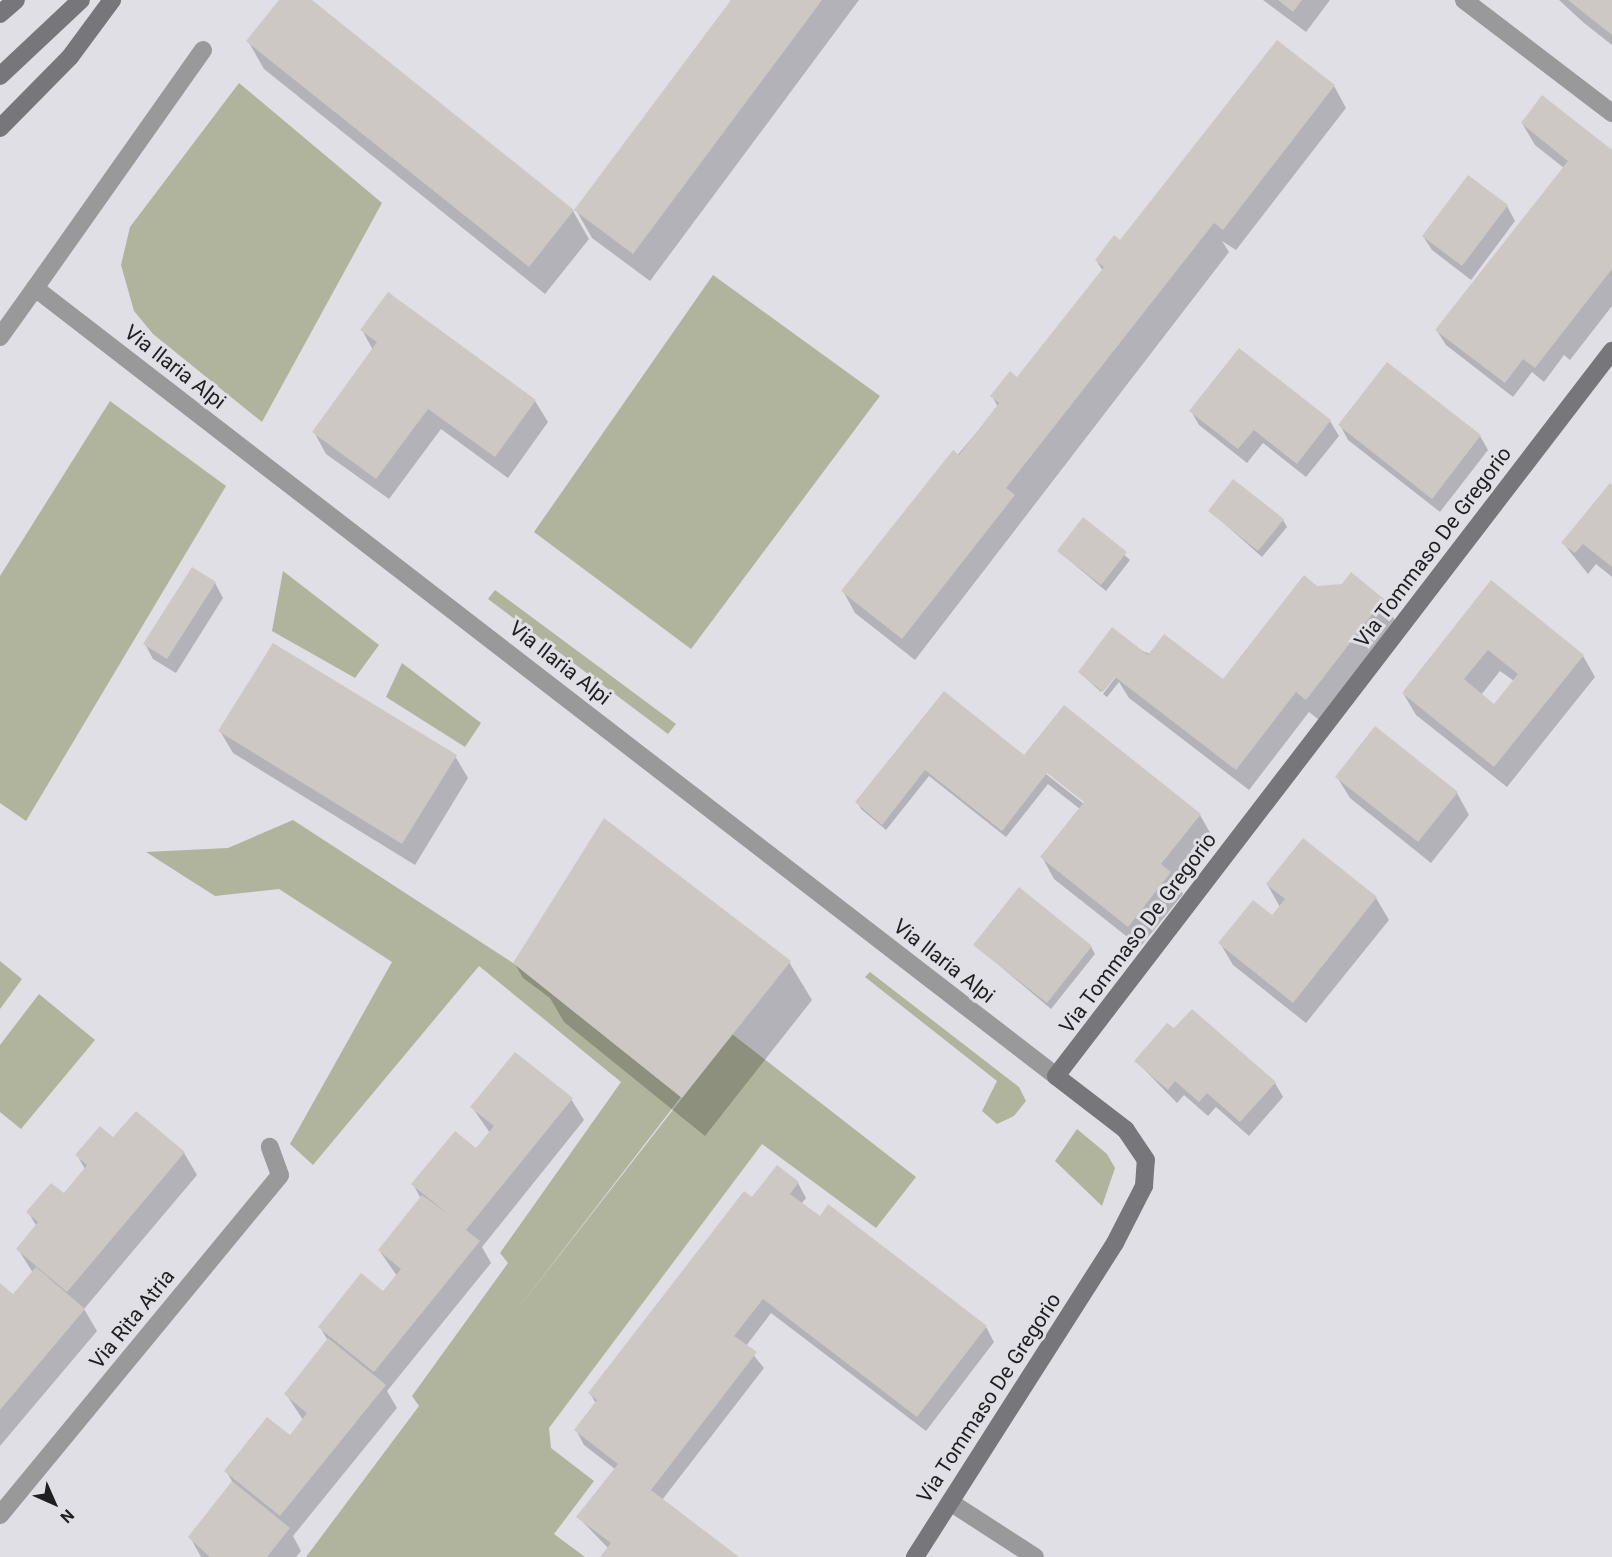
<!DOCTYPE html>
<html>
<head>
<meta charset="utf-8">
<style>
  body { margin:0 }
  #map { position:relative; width:1612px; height:1557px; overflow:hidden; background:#e0dfe6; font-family:Roboto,sans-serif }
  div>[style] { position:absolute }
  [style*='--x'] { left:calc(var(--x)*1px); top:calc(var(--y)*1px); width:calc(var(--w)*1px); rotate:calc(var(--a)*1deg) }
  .green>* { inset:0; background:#b0b49d }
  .shadow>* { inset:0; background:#0003 }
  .building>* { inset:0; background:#cec8c4 }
  .street>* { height:18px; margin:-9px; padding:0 9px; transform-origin:9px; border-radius:9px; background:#99999b }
  .secondary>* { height:18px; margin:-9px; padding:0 9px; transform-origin:9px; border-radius:9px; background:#77767a }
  span { translate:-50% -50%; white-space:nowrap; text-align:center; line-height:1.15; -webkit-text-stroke:6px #e0dfe6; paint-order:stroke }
  .street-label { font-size:21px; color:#1f1f21 }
  .north { position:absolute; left:24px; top:1473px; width:60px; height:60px; -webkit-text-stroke:4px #e0dfe6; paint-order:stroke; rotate:135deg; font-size:16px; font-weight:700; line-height:24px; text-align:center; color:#1f1f21 }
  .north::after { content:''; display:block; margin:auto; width:21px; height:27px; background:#1f1f21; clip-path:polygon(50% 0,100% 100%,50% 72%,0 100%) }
</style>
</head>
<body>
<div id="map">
  <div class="green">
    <div style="clip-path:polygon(239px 83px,382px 203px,262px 422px,153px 334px,134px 311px,121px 265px,130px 227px)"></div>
    <div style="clip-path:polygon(713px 275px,880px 396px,691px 649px,534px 532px)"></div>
    <div style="clip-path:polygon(110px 401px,226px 486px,26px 821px,0 803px,0 576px)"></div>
    <div style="clip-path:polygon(283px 571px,379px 645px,355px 678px,272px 631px)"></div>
    <div style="clip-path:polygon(495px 590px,676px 724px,668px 734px,488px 599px)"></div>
    <div style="clip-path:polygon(402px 663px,481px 723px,465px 747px,386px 697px)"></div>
    <div style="clip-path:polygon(293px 820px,513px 963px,681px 1097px,513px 1315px,732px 1034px,916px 1177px,876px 1228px,762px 1144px,549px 1428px,551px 1448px,594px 1481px,554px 1534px,585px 1557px,306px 1557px,419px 1406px,412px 1396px,508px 1263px,500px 1253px,621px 1082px,479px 966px,313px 1165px,290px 1144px,392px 962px,279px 889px,215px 896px,146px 852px,228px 848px)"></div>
    <div style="clip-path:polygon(0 961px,22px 979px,0 1009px)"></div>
    <div style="clip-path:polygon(870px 972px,1019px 1087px,1026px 1101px,1014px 1116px,997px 1124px,982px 1111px,997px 1081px,865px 977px)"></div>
    <div style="clip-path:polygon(39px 994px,95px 1040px,21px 1129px,0 1112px,0 1045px)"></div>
    <div style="clip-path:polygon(1077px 1129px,1107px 1154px,1115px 1168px,1102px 1206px,1055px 1161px)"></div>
  </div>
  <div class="shadow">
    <div style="clip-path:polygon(281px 0,309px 0,573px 211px,589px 239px,545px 294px,264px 69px,248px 41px)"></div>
    <div style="clip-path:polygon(732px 0,859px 0,650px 281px,592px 238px,576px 210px)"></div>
    <div style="clip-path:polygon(1263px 0,1330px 0,1306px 32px)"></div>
    <div style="clip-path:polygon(1559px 0,1612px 0,1612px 45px,1584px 23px)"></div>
    <div style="clip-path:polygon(1334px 86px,1346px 108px,1236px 250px,1222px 241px,1229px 252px,915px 660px,855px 613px,843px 591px,998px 407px,992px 396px,1017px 379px,1103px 271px,1096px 260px)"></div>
    <div style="clip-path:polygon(1522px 123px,1612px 152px,1612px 306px,1570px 360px,1564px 355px,1544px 382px,1532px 372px,1513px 397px,1446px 345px,1437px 331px,1564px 168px,1535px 145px)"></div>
    <div style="clip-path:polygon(1468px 177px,1507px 206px,1515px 221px,1471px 280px,1432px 250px,1423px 236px)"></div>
    <div style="clip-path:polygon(362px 330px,535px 401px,548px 422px,508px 478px,441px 429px,389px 499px,326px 454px,314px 432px,373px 350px)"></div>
    <div style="clip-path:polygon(1239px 350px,1330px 421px,1339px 436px,1306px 477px,1263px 443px,1247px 463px,1199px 425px,1191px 411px)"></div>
    <div style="clip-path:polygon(1340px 425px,1480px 436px,1488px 450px,1440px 512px,1348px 440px)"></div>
    <div style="clip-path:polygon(1612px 487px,1612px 577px,1596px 564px,1588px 574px,1563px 543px)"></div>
    <div style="clip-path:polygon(1210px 511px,1283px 520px,1287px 527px,1262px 557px)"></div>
    <div style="clip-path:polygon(1084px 519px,1130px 560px,1106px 591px,1058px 551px)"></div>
    <div style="clip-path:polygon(1351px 574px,1383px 600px,1396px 622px,1319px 720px,1309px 712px,1249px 790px,1129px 698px,1119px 682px,1107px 697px,1103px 694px,1137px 649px,1223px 681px,1317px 588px,1343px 585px)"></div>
    <div style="clip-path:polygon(evenodd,1491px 582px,1583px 656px,1595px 677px,1507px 787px,1416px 715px,1403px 693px,1491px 582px,1500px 671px,1514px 681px,1495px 706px,1481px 695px,1500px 671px)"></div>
    <div style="clip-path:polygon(215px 583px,223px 598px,176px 673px,153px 659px,145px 644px)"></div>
    <div style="clip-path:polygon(1135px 648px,1101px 692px,1079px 672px)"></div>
    <div style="clip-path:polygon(evenodd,944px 693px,1025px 757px,1200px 815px,1212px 836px,1176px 882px,1183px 894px,1140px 947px,1054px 879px,1042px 857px,1080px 809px,1048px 784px,1006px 837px,929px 776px,886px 830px,861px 809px,857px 802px,944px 693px,1043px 768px,1091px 806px,1089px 808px,1046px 774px,1043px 768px)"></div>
    <div style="clip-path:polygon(1375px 729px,1457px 793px,1469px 815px,1431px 863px,1350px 798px,1337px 777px)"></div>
    <div style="clip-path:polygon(220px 731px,455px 756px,468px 778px,415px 865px,233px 753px)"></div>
    <div style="clip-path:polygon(1267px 884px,1376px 898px,1389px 920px,1306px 1023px,1233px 965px,1220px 943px,1272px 917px,1280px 907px)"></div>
    <div style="clip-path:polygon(975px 945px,1091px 947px,1095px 954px,1051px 1009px)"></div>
    <div style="clip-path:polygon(789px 962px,812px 1000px,705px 1136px,564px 1022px,550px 998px,523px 978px,515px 964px)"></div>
    <div style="clip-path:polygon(1136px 1061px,1275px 1083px,1283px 1097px,1249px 1136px,1216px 1107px,1208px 1116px,1184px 1095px,1177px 1103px)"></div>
    <div style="clip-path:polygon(571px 1099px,584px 1120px,482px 1247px,491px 1263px,387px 1391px,397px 1408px,293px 1536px,301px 1551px,296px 1557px,201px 1557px,190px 1537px,233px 1483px,226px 1471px,290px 1437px,303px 1420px,286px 1394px,328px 1341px,320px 1327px,384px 1293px,397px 1276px,379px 1250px,421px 1199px,413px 1184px,476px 1150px,490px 1133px,472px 1107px)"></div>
    <div style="clip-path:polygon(136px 1113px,184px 1153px,197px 1175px,84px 1309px,97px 1331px,0 1446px,0 1285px,13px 1296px,33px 1273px,18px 1249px,37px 1227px,28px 1212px,64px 1195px,85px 1169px,77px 1155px,113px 1139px)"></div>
    <div style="clip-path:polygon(777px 1167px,798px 1183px,806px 1198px,801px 1204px,986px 1327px,994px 1342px,926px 1431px,771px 1313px,746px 1346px,764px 1368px,662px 1500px,736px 1557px,602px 1557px,609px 1549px,578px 1517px,615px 1469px,584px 1445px,576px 1430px,596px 1404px,590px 1393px)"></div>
  </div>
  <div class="building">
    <div style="clip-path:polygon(279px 0,312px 0,574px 210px,529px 267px,246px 41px)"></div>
    <div style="clip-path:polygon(731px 0,822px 0,633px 254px,574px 210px)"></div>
    <div style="clip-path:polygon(1278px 0,1302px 0,1293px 12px)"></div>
    <div style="clip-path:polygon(1568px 0,1612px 0,1612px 35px)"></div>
    <div style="clip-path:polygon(1277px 40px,1335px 85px,1223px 230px,1214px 223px,1006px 488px,1015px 495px,902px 639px,841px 591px,953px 450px,959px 455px,999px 403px,990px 396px,1010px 371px,1017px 377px,1104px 267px,1095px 260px,1114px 235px,1120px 240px)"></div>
    <div style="clip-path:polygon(1542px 95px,1612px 150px,1612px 269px,1535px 368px,1523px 359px,1505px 383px,1435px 330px,1568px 161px,1521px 123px)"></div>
    <div style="clip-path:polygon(1468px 175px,1508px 205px,1462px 266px,1422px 236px)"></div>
    <div style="clip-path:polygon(388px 292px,536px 400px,495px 457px,428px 409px,376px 479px,312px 432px,377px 342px,360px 330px)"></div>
    <div style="clip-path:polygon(1239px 348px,1331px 420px,1297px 464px,1254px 430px,1238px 449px,1189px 411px)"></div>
    <div style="clip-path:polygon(1387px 362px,1481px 435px,1432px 499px,1338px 425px)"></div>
    <div style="clip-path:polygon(1233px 479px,1284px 519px,1258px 551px,1208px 511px)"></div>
    <div style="clip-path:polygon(1610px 483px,1612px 485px,1612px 567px,1583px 544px,1575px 553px,1561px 543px)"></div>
    <div style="clip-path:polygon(1083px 517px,1127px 552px,1101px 585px,1057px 551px)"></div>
    <div style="clip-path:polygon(192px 567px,216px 582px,167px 659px,143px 644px)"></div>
    <div style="clip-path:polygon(1351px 572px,1384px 599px,1306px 700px,1296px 692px,1236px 770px,1115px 677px,1103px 692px,1078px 672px,1112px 627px,1148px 655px,1164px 634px,1223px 679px,1304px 575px,1317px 586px,1342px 584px)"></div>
    <div style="clip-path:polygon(evenodd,1491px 580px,1584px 655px,1494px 767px,1402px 693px,1491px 580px,1488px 650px,1518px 674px,1494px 704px,1464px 679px,1488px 650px)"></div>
    <div style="clip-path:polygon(273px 643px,457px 755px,402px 844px,218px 731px)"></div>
    <div style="clip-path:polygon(944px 691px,1024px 755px,1064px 705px,1201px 814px,1161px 864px,1171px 872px,1128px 927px,1040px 857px,1084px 802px,1047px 773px,1002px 831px,925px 770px,882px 825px,855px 802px)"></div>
    <div style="clip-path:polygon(1375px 726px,1458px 792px,1418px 842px,1335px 777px)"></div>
    <div style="clip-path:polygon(604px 818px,791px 961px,682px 1098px,513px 963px)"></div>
    <div style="clip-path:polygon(1303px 838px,1377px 897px,1293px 1003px,1218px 943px,1253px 900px,1272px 915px,1285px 899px,1266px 884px)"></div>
    <div style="clip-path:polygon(1019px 887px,1092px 946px,1047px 1003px,973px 945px)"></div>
    <div style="clip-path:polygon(1192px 1009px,1276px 1082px,1240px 1122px,1207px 1093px,1199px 1102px,1175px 1081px,1168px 1090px,1134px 1061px,1167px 1023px,1174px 1028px)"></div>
    <div style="clip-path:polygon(515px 1052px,573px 1098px,466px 1230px,480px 1241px,374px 1372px,318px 1327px,361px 1273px,383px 1291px,401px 1269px,378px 1250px,422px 1195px,448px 1214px,411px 1184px,455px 1131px,476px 1148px,494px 1126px,470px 1107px)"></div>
    <div style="clip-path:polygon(136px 1111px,185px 1152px,67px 1292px,16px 1249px,38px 1222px,26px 1212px,51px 1183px,64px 1193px,87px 1165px,75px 1155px,100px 1126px,113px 1137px)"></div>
    <div style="clip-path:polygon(777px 1165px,799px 1182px,790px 1194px,820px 1216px,828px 1204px,987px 1326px,917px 1417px,763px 1299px,734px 1336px,757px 1352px,651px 1490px,739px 1557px,600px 1557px,611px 1543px,576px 1517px,618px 1464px,574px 1430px,597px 1400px,588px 1393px,744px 1191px,752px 1197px)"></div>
    <div style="clip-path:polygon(36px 1267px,85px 1309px,0 1410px,0 1283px,13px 1294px)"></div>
    <div style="clip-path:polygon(328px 1338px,386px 1385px,280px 1516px,224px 1471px,267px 1417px,290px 1435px,307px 1413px,284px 1394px)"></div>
    <div style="clip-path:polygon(232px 1481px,290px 1528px,267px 1557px,210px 1557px,188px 1537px)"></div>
  </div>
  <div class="street">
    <div style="--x:1464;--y:0;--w:186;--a:37.4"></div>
    <div style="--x:203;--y:50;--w:291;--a:125.2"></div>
    <div style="--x:35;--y:288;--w:1290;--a:37.66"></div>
    <div style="--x:0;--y:337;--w:60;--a:-54.5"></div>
    <div style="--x:950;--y:1502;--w:101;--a:32.9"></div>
    <div style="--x:0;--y:1515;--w:440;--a:-50.5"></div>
    <div style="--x:280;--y:1175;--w:30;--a:-110"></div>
  </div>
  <div class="secondary">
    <div style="--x:0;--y:14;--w:21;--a:-41"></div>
    <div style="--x:0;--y:76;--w:111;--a:-43.2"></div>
    <div style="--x:0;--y:128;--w:100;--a:-45.4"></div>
    <div style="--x:70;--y:57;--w:71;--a:-53.6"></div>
    <div style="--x:915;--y:1557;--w:372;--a:-57.5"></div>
    <div style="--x:1115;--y:1243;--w:64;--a:-63"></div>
    <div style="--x:1144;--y:1186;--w:26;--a:-86"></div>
    <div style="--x:1146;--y:1160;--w:36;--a:-124"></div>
    <div style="--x:1126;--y:1130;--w:88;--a:-142.4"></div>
    <div style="--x:1056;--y:1076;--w:914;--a:-52.52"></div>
  </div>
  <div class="street-label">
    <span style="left:175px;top:367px;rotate:38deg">Via Ilaria Alpi</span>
    <span style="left:1433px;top:547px;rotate:-53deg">Via Tommaso De Gregorio</span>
    <span style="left:560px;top:663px;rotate:38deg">Via Ilaria Alpi</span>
    <span style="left:1138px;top:933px;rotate:-53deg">Via Tommaso De Gregorio</span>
    <span style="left:944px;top:961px;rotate:38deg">Via Ilaria Alpi</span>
    <span style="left:132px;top:1319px;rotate:-51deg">Via Rita Atria</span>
    <span style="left:989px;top:1398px;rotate:-57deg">Via Tommaso De Gregorio</span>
  </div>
  <div class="north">N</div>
</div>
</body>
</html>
